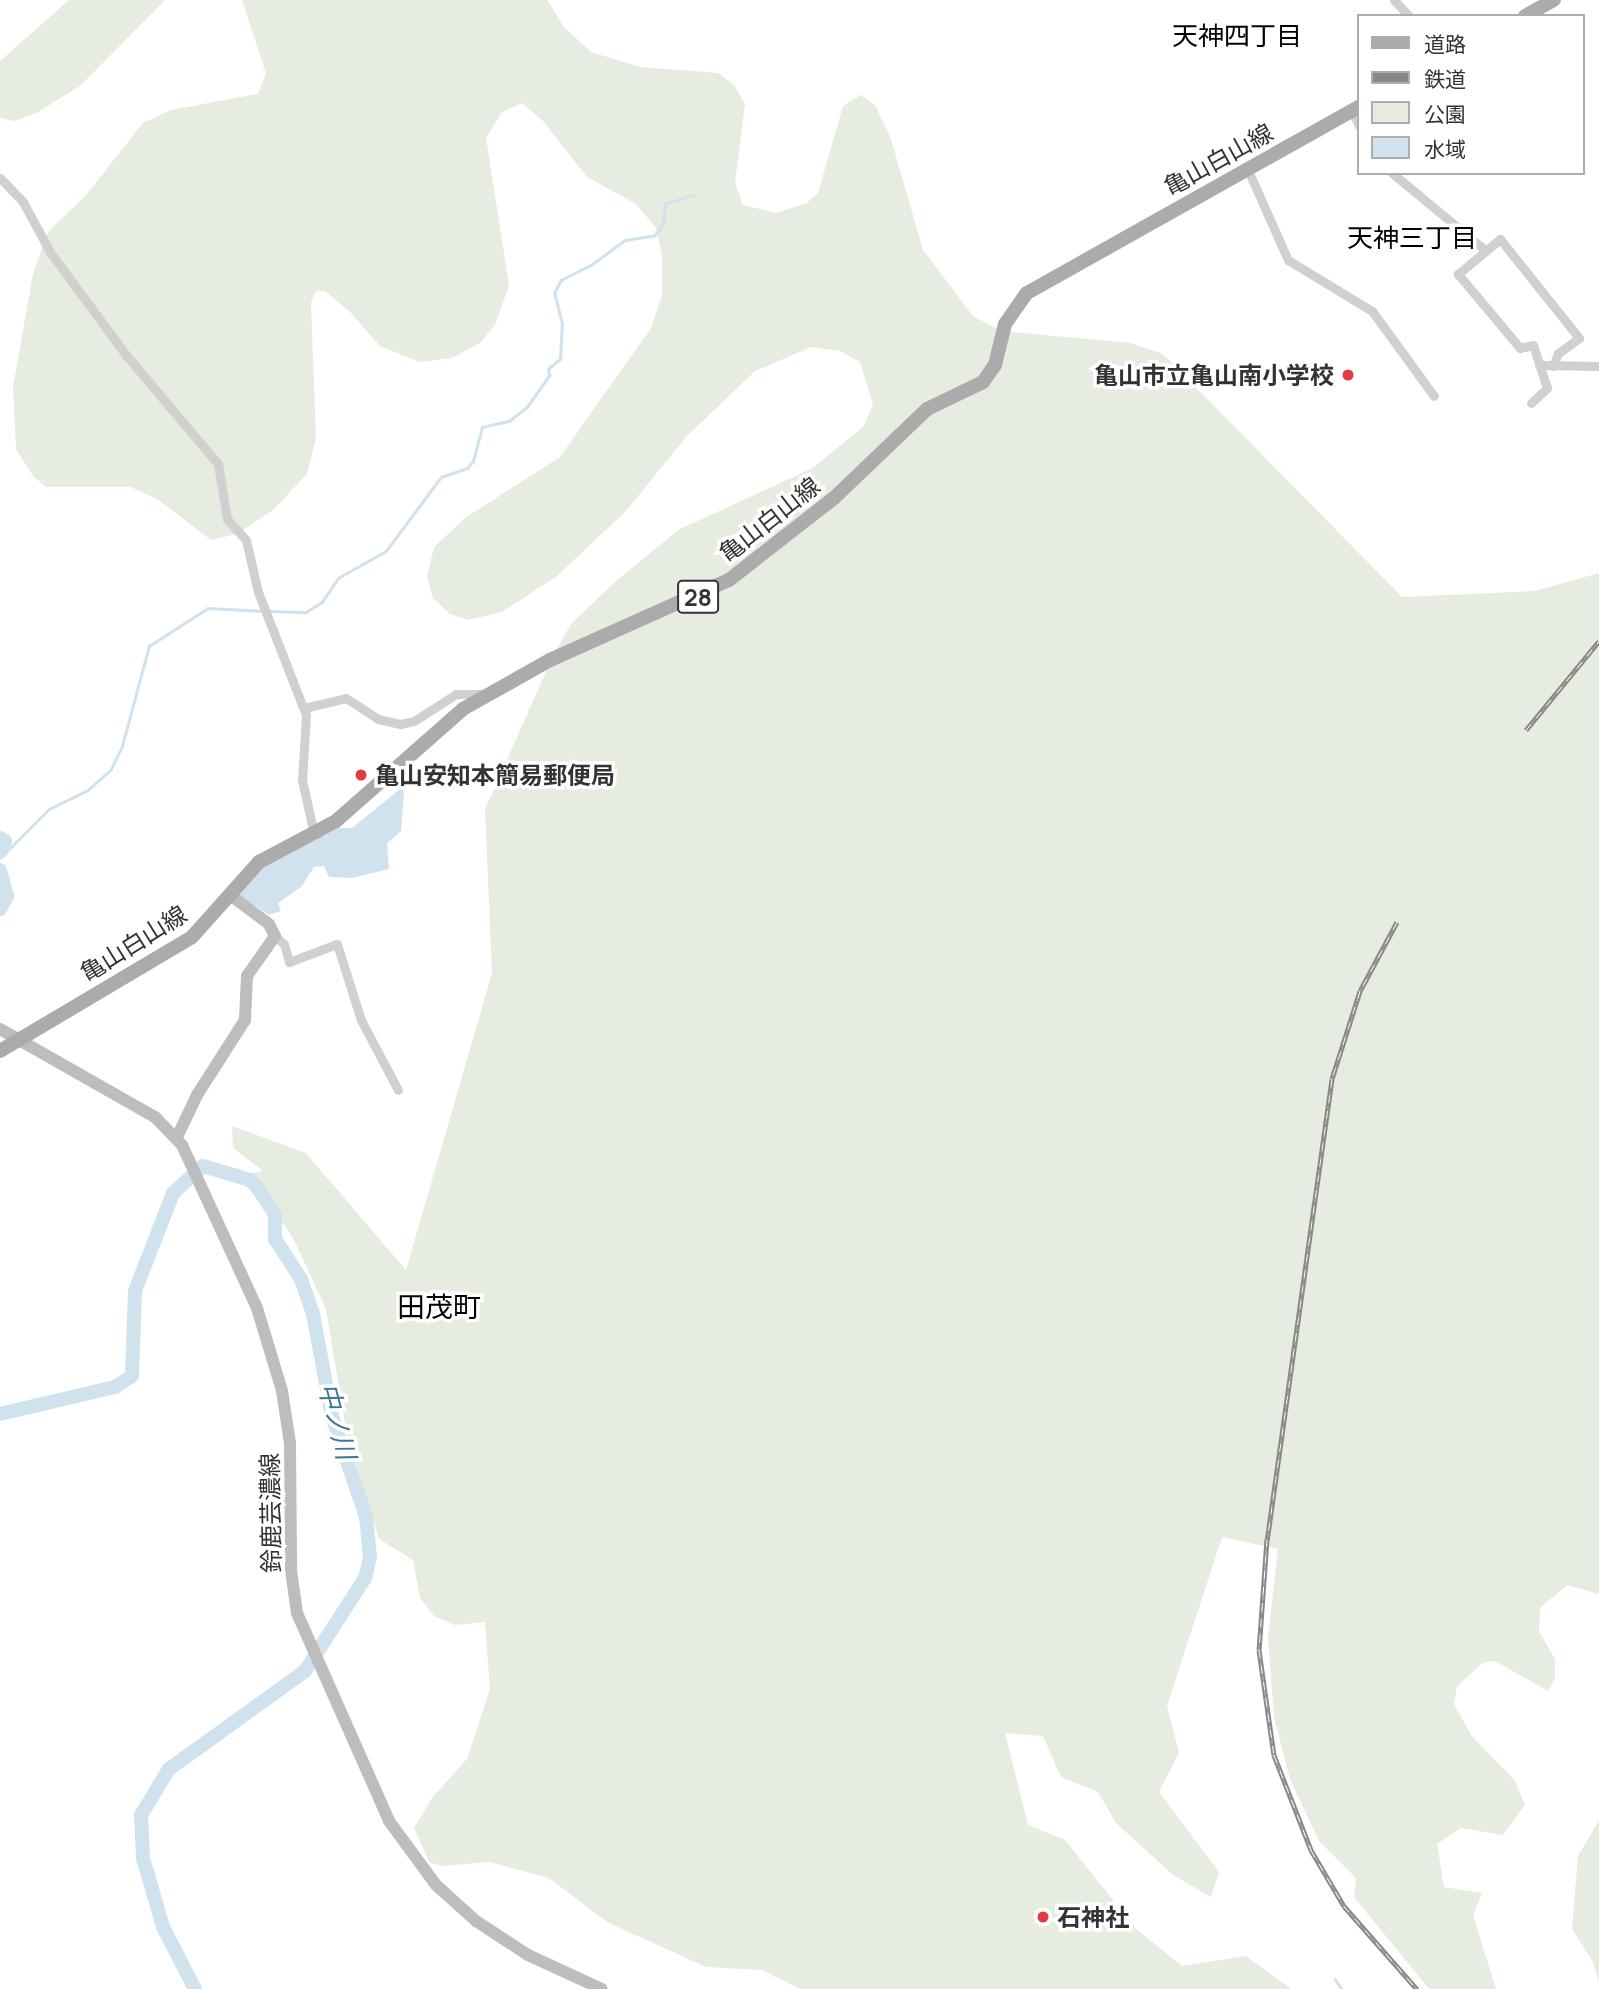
<!DOCTYPE html>
<html>
<head>
<meta charset="utf-8">
<style>
  body { margin:0 }
  #map { position:relative; width:1599px; height:1989px; overflow:hidden; background:#fff; font-family:Manrope,"Noto Sans JP",sans-serif }
  div>[style] { position:absolute }
  [style*='--x'] { left:calc(var(--x)*1px); top:calc(var(--y)*1px); width:calc(var(--w)*1px); rotate:calc(var(--a)*1deg) }
  .green>* { inset:0; background:#e6ecdf }
  .water>* { inset:0; background:#cfe2ee }
  .stream>* { height:2.5px; margin:-1.25px; padding:0 1.25px; transform-origin:1.25px; border-radius:1.25px; background:#cfe2ee }
  .river>* { height:14px; margin:-7px; padding:0 7px; transform-origin:7px; border-radius:7px; background:#cfe2ee }
  .street>* { height:9px; margin:-4.5px; padding:0 4.5px; transform-origin:4.5px; border-radius:4.5px; background:#d0d0d0 }
  .secondary>* { height:12px; margin:-6px; padding:0 6px; transform-origin:6px; border-radius:6px; background:#bdbdbd }
  .primary>* { height:14px; margin:-7px; padding:0 7px; transform-origin:7px; border-radius:7px; background:#ababab }
  .rail>* { height:5px; margin-top:-2.5px; transform-origin:0; background:repeating-linear-gradient(90deg,#fff 0 8px,#888 0 16px); box-sizing:border-box; border-block:2px solid #888 }
  .dots>* { width:19px; height:19px; translate:-50% -50%; box-sizing:border-box; border:4px solid #fff; border-radius:50% }
  span { translate:-50% -50%; white-space:nowrap; text-align:center; line-height:1.15; -webkit-text-stroke:7px #fff; paint-order:stroke }
  .shield-label span { padding:2px 5px; background:#fff; border:2px solid; border-radius:5px; -webkit-text-stroke-width:0 }
  .shield-label { font-size:23px; color:#333; font-weight:700 }
  .street-label { font-size:24px; color:#333 }
  .poi-label { font-size:24px; color:#333; font-weight:700 }
  .right { translate:-100% -50%; text-align:right }
  .left { translate:0 -50%; text-align:left }
  .neighbourhood-label { font-size:26px; color:#000 }
  .water-label { font-size:26px; color:#3f7597; font-style:italic }
  .quarter-label { font-size:28px; color:#000 }
  .legend { position:absolute; left:1357px; top:14px; width:228px; height:161px; box-sizing:border-box; background:#fff; border:2px solid #adadad; margin:0; padding:9px 12px; list-style:none; font-size:21px; color:#333 }
  .legend li { display:flex; align-items:center; gap:14px; height:35px }
  .legend b { width:35px; border:2px solid #adadad }
</style>
</head>
<body>
<div id="map">
  <div class="green">
    <div style="clip-path:polygon(69px 0,165px 0,80px 86px,38px 112px,15px 121px,0 118px,0 61px)"></div>
    <div style="clip-path:polygon(242px 0,547px 0,564px 27px,591px 52px,640px 67px,718px 73px,734px 85px,745px 104px,735px 183px,743px 205px,776px 213px,807px 203px,818px 193px,843px 106px,861px 95px,875px 105px,891px 139px,923px 250px,973px 316px,1001px 331px,1131px 343px,1163px 354px,1402px 597px,1535px 591px,1599px 573px,1599px 1594px,1567px 1585px,1540px 1608px,1539px 1631px,1555px 1659px,1555px 1679px,1548px 1691px,1495px 1661px,1484px 1662px,1457px 1686px,1454px 1704px,1471px 1735px,1515px 1781px,1525px 1805px,1503px 1835px,1461px 1828px,1437px 1844px,1444px 1887px,1482px 1893px,1473px 1915px,1496px 1989px,1429px 1989px,1354px 1897px,1356px 1878px,1319px 1841px,1290px 1779px,1274px 1717px,1268px 1637px,1278px 1549px,1222px 1537px,1167px 1706px,1179px 1753px,1159px 1792px,1219px 1872px,1211px 1897px,1173px 1875px,1116px 1823px,1098px 1792px,1061px 1777px,1043px 1736px,1005px 1733px,1028px 1825px,1065px 1840px,1136px 1929px,1182px 1966px,1246px 1956px,1291px 1989px,800px 1989px,762px 1970px,706px 1967px,607px 1922px,549px 1878px,489px 1862px,442px 1866px,429px 1862px,414px 1828px,432px 1798px,467px 1759px,490px 1689px,485px 1622px,455px 1625px,434px 1616px,420px 1598px,413px 1560px,379px 1539px,347px 1435px,326px 1309px,294px 1240px,251px 1174px,263px 1171px,233px 1148px,232px 1126px,306px 1153px,406px 1270px,492px 973px,485px 809px,554px 654px,571px 624px,617px 580px,680px 529px,813px 468px,864px 426px,873px 404px,860px 362px,840px 351px,811px 347px,755px 371px,686px 437px,626px 511px,557px 576px,502px 612px,468px 620px,450px 614px,433px 598px,427px 576px,434px 547px,465px 518px,560px 457px,651px 328px,662px 296px,662px 255px,656px 228px,636px 204px,587px 177px,544px 122px,522px 103px,502px 112px,486px 138px,509px 285px,495px 325px,480px 343px,452px 358px,420px 362px,380px 346px,350px 312px,325px 291px,316px 291px,311px 303px,316px 438px,307px 474px,273px 510px,237px 534px,211px 540px,160px 501px,131px 487px,46px 487px,33px 476px,16px 449px,13px 387px,33px 274px,48px 232px,86px 195px,143px 123px,171px 110px,258px 94px,266px 73px)"></div>
    <div style="clip-path:polygon(1599px 1820px,1599px 1983px,1593px 1962px,1572px 1929px,1578px 1856px)"></div>
  </div>
  <div class="water">
    <div style="clip-path:polygon(400px 789px,404px 791px,401px 831px,387px 843px,389px 869px,352px 878px,329px 877px,324px 866px,314px 867px,302px 886px,278px 903px,281px 911px,269px 915px,239px 895px,257px 870px,338px 828px,352px 828px)"></div>
  </div>
  <div class="stream">
    <div style="--x:270;--y:611;--w:36;--a:2"></div>
    <div style="--x:306;--y:612;--w:19;--a:-32"></div>
    <div style="--x:322;--y:602;--w:29;--a:-56"></div>
    <div style="--x:338;--y:578;--w:55;--a:-29.4"></div>
    <div style="--x:386;--y:551;--w:92;--a:-53.4"></div>
    <div style="--x:441;--y:477;--w:28;--a:-19"></div>
    <div style="--x:467;--y:468;--w:9;--a:-49"></div>
    <div style="--x:473;--y:461;--w:35;--a:-75"></div>
    <div style="--x:482;--y:427;--w:28;--a:-13"></div>
    <div style="--x:509;--y:421;--w:23;--a:-38"></div>
    <div style="--x:527;--y:407;--w:39;--a:-55"></div>
    <div style="--x:549;--y:375;--w:6;--a:-99"></div>
    <div style="--x:548;--y:369;--w:16;--a:-40"></div>
    <div style="--x:560;--y:359;--w:35;--a:-87"></div>
    <div style="--x:562;--y:324;--w:32;--a:-104"></div>
    <div style="--x:554;--y:293;--w:15;--a:-62"></div>
    <div style="--x:561;--y:280;--w:34;--a:-27"></div>
    <div style="--x:591;--y:265;--w:42;--a:-36.3"></div>
    <div style="--x:625;--y:240;--w:30;--a:-9"></div>
    <div style="--x:655;--y:235;--w:14;--a:-54"></div>
    <div style="--x:663;--y:224;--w:20;--a:-84"></div>
    <div style="--x:665;--y:204;--w:29;--a:-18"></div>
    <div style="--x:0;--y:858;--w:69;--a:-45"></div>
    <div style="--x:49;--y:809;--w:43;--a:-26"></div>
    <div style="--x:88;--y:790;--w:31;--a:-42"></div>
    <div style="--x:111;--y:769;--w:25;--a:-64"></div>
    <div style="--x:122;--y:746;--w:104;--a:-74.9"></div>
    <div style="--x:149;--y:646;--w:70;--a:-32.8"></div>
    <div style="--x:208;--y:608;--w:55;--a:3.1"></div>
    <div style="--x:1335;--y:1979;--w:12;--a:55"></div>
  </div>
  <div class="river">
    <div style="--x:0;--y:838;--w:6;--a:31"></div>
    <div style="--x:5;--y:841;--w:12;--a:114"></div>
    <div style="--x:0;--y:870;--w:27;--a:75"></div>
    <div style="--x:7;--y:896;--w:15;--a:118"></div>
    <div style="--x:0;--y:1414;--w:118;--a:-13.2"></div>
    <div style="--x:115;--y:1387;--w:20;--a:-33"></div>
    <div style="--x:132;--y:1376;--w:85;--a:-88"></div>
    <div style="--x:135;--y:1291;--w:105;--a:-68.8"></div>
    <div style="--x:173;--y:1193;--w:40;--a:-42"></div>
    <div style="--x:203;--y:1166;--w:49;--a:16.6"></div>
    <div style="--x:250;--y:1180;--w:10;--a:45"></div>
    <div style="--x:257;--y:1187;--w:33;--a:57"></div>
    <div style="--x:275;--y:1215;--w:24;--a:90"></div>
    <div style="--x:275;--y:1239;--w:48;--a:57"></div>
    <div style="--x:301;--y:1279;--w:37;--a:71"></div>
    <div style="--x:313;--y:1314;--w:104;--a:79.4"></div>
    <div style="--x:332;--y:1416;--w:107;--a:71.4"></div>
    <div style="--x:366;--y:1517;--w:40;--a:84.3"></div>
    <div style="--x:370;--y:1557;--w:22;--a:103"></div>
    <div style="--x:365;--y:1578;--w:111;--a:122.8"></div>
    <div style="--x:305;--y:1671;--w:168;--a:144.2"></div>
    <div style="--x:169;--y:1769;--w:54;--a:121.3"></div>
    <div style="--x:141;--y:1815;--w:43;--a:87.3"></div>
    <div style="--x:143;--y:1858;--w:72;--a:73.8"></div>
    <div style="--x:163;--y:1927;--w:70;--a:62.7"></div>
  </div>
  <div class="street">
    <div style="--x:1394;--y:0;--w:22;--a:47"></div>
    <div style="--x:1352;--y:111;--w:17;--a:65"></div>
    <div style="--x:1247;--y:168;--w:101;--a:66"></div>
    <div style="--x:1288;--y:260;--w:98;--a:31.3"></div>
    <div style="--x:1372;--y:311;--w:105;--a:53.9"></div>
    <div style="--x:1392;--y:173;--w:121;--a:39.6"></div>
    <div style="--x:0;--y:178;--w:33;--a:46"></div>
    <div style="--x:23;--y:202;--w:57;--a:61.6"></div>
    <div style="--x:50;--y:252;--w:128;--a:53.6"></div>
    <div style="--x:126;--y:355;--w:143;--a:49.8"></div>
    <div style="--x:218;--y:464;--w:56;--a:80.7"></div>
    <div style="--x:227;--y:519;--w:28;--a:48"></div>
    <div style="--x:246;--y:540;--w:53;--a:77"></div>
    <div style="--x:258;--y:592;--w:132;--a:68.7"></div>
    <div style="--x:306;--y:715;--w:65;--a:93.5"></div>
    <div style="--x:302;--y:780;--w:46;--a:77.5"></div>
    <div style="--x:312;--y:825;--w:11;--a:56"></div>
    <div style="--x:1539;--y:365;--w:60;--a:1"></div>
    <div style="--x:1531;--y:403;--w:22;--a:-43"></div>
    <div style="--x:1547;--y:388;--w:45;--a:-108"></div>
    <div style="--x:1533;--y:345;--w:13;--a:167"></div>
    <div style="--x:1520;--y:348;--w:97;--a:-130"></div>
    <div style="--x:1458;--y:274;--w:55;--a:-39.8"></div>
    <div style="--x:1500;--y:239;--w:127;--a:51.4"></div>
    <div style="--x:1579;--y:338;--w:26;--a:144"></div>
    <div style="--x:1558;--y:353;--w:14;--a:111"></div>
    <div style="--x:304;--y:708;--w:43;--a:-13.4"></div>
    <div style="--x:346;--y:698;--w:38;--a:33"></div>
    <div style="--x:378;--y:719;--w:23;--a:13"></div>
    <div style="--x:400;--y:724;--w:14;--a:-12"></div>
    <div style="--x:414;--y:721;--w:50;--a:-32.7"></div>
    <div style="--x:456;--y:694;--w:32;--a:0"></div>
    <div style="--x:275;--y:936;--w:12;--a:42"></div>
    <div style="--x:284;--y:944;--w:19;--a:74"></div>
    <div style="--x:289;--y:962;--w:51;--a:-20.6"></div>
    <div style="--x:337;--y:944;--w:80;--a:72.5"></div>
    <div style="--x:361;--y:1020;--w:79;--a:62.1"></div>
  </div>
  <div class="secondary">
    <div style="--x:0;--y:1029;--w:178;--a:29.6"></div>
    <div style="--x:155;--y:1117;--w:39;--a:46"></div>
    <div style="--x:182;--y:1145;--w:179;--a:65.3"></div>
    <div style="--x:257;--y:1308;--w:87;--a:73.2"></div>
    <div style="--x:282;--y:1391;--w:53;--a:81.3"></div>
    <div style="--x:290;--y:1443;--w:127;--a:89.5"></div>
    <div style="--x:291;--y:1570;--w:43;--a:82.1"></div>
    <div style="--x:297;--y:1613;--w:227;--a:66.1"></div>
    <div style="--x:389;--y:1821;--w:79;--a:53.7"></div>
    <div style="--x:436;--y:1885;--w:54;--a:42"></div>
    <div style="--x:476;--y:1921;--w:62;--a:33.2"></div>
    <div style="--x:528;--y:1955;--w:81;--a:24.7"></div>
    <div style="--x:177;--y:1137;--w:47;--a:-64.5"></div>
    <div style="--x:197;--y:1095;--w:89;--a:-57.4"></div>
    <div style="--x:245;--y:1020;--w:44;--a:-87.4"></div>
    <div style="--x:247;--y:976;--w:49;--a:-55"></div>
    <div style="--x:275;--y:936;--w:13;--a:-117"></div>
    <div style="--x:269;--y:924;--w:49;--a:-143.4"></div>
  </div>
  <div class="primary">
    <div style="--x:1525;--y:16;--w:33;--a:-29"></div>
    <div style="--x:0;--y:1051;--w:223;--a:-30.7"></div>
    <div style="--x:192;--y:937;--w:101;--a:-48.2"></div>
    <div style="--x:259;--y:862;--w:87;--a:-28"></div>
    <div style="--x:336;--y:821;--w:169;--a:-41.4"></div>
    <div style="--x:463;--y:709;--w:100;--a:-29.4"></div>
    <div style="--x:550;--y:660;--w:196;--a:-24.1"></div>
    <div style="--x:729;--y:580;--w:133;--a:-38"></div>
    <div style="--x:834;--y:498;--w:129;--a:-43.7"></div>
    <div style="--x:927;--y:409;--w:62;--a:-25.7"></div>
    <div style="--x:983;--y:382;--w:21;--a:-55"></div>
    <div style="--x:995;--y:365;--w:42;--a:-76.3"></div>
    <div style="--x:1005;--y:324;--w:38;--a:-55"></div>
    <div style="--x:1027;--y:293;--w:381;--a:-29.3"></div>
  </div>
  <div class="rail">
    <div style="--x:1526;--y:730;--w:115;--a:-50.6"></div>
    <div style="--x:1397;--y:922;--w:78;--a:118.2"></div>
    <div style="--x:1360;--y:991;--w:92;--a:107.7"></div>
    <div style="--x:1332;--y:1079;--w:465;--a:98"></div>
    <div style="--x:1267;--y:1539;--w:111;--a:94.1"></div>
    <div style="--x:1259;--y:1650;--w:106;--a:81.9"></div>
    <div style="--x:1274;--y:1755;--w:102;--a:68.7"></div>
    <div style="--x:1311;--y:1850;--w:65;--a:59.5"></div>
    <div style="--x:1344;--y:1906;--w:111;--a:48.7"></div>
  </div>
  <div class="dots">
    <div style="left:1348px;top:375px;background:#e63946"></div>
    <div style="left:361px;top:775px;background:#e63946"></div>
    <div style="left:1043px;top:1917px;background:#e63946"></div>
  </div>
  <div class="shield-label">
    <span style="left:698px;top:597px">28</span>
  </div>
  <div class="street-label">
    <span style="left:1218px;top:159px;rotate:-29deg">亀山白山線</span>
    <span style="left:769px;top:519px;rotate:-38deg">亀山白山線</span>
    <span style="left:133px;top:943px;rotate:-32deg">亀山白山線</span>
    <span style="left:270px;top:1513px;rotate:-91deg">鈴鹿芸濃線</span>
  </div>
  <div class="poi-label">
    <span class="right" style="left:1334px;top:375px">亀山市立亀山南小学校</span>
    <span class="left" style="left:375px;top:775px">亀山安知本簡易郵便局</span>
    <span class="left" style="left:1057px;top:1917px">石神社</span>
  </div>
  <div class="neighbourhood-label">
    <span style="left:1237px;top:36px">天神四丁目</span>
    <span style="left:1412px;top:238px">天神三丁目</span>
  </div>
  <div class="water-label">
    <span style="left:337px;top:1421px;rotate:75deg">中ノ川</span>
  </div>
  <div class="quarter-label">
    <span style="left:439px;top:1306px">田茂町</span>
  </div>
  <ul class="legend">
  <li><b style="height:9px;background:#ababab"></b>道路</li>
  <li><b style="height:9px;background:#888"></b>鉄道</li>
  <li><b style="height:19px;background:#e6ecdf"></b>公園</li>
  <li><b style="height:19px;background:#cfe2ee"></b>水域</li>
  </ul>
</div>
</body>
</html>
